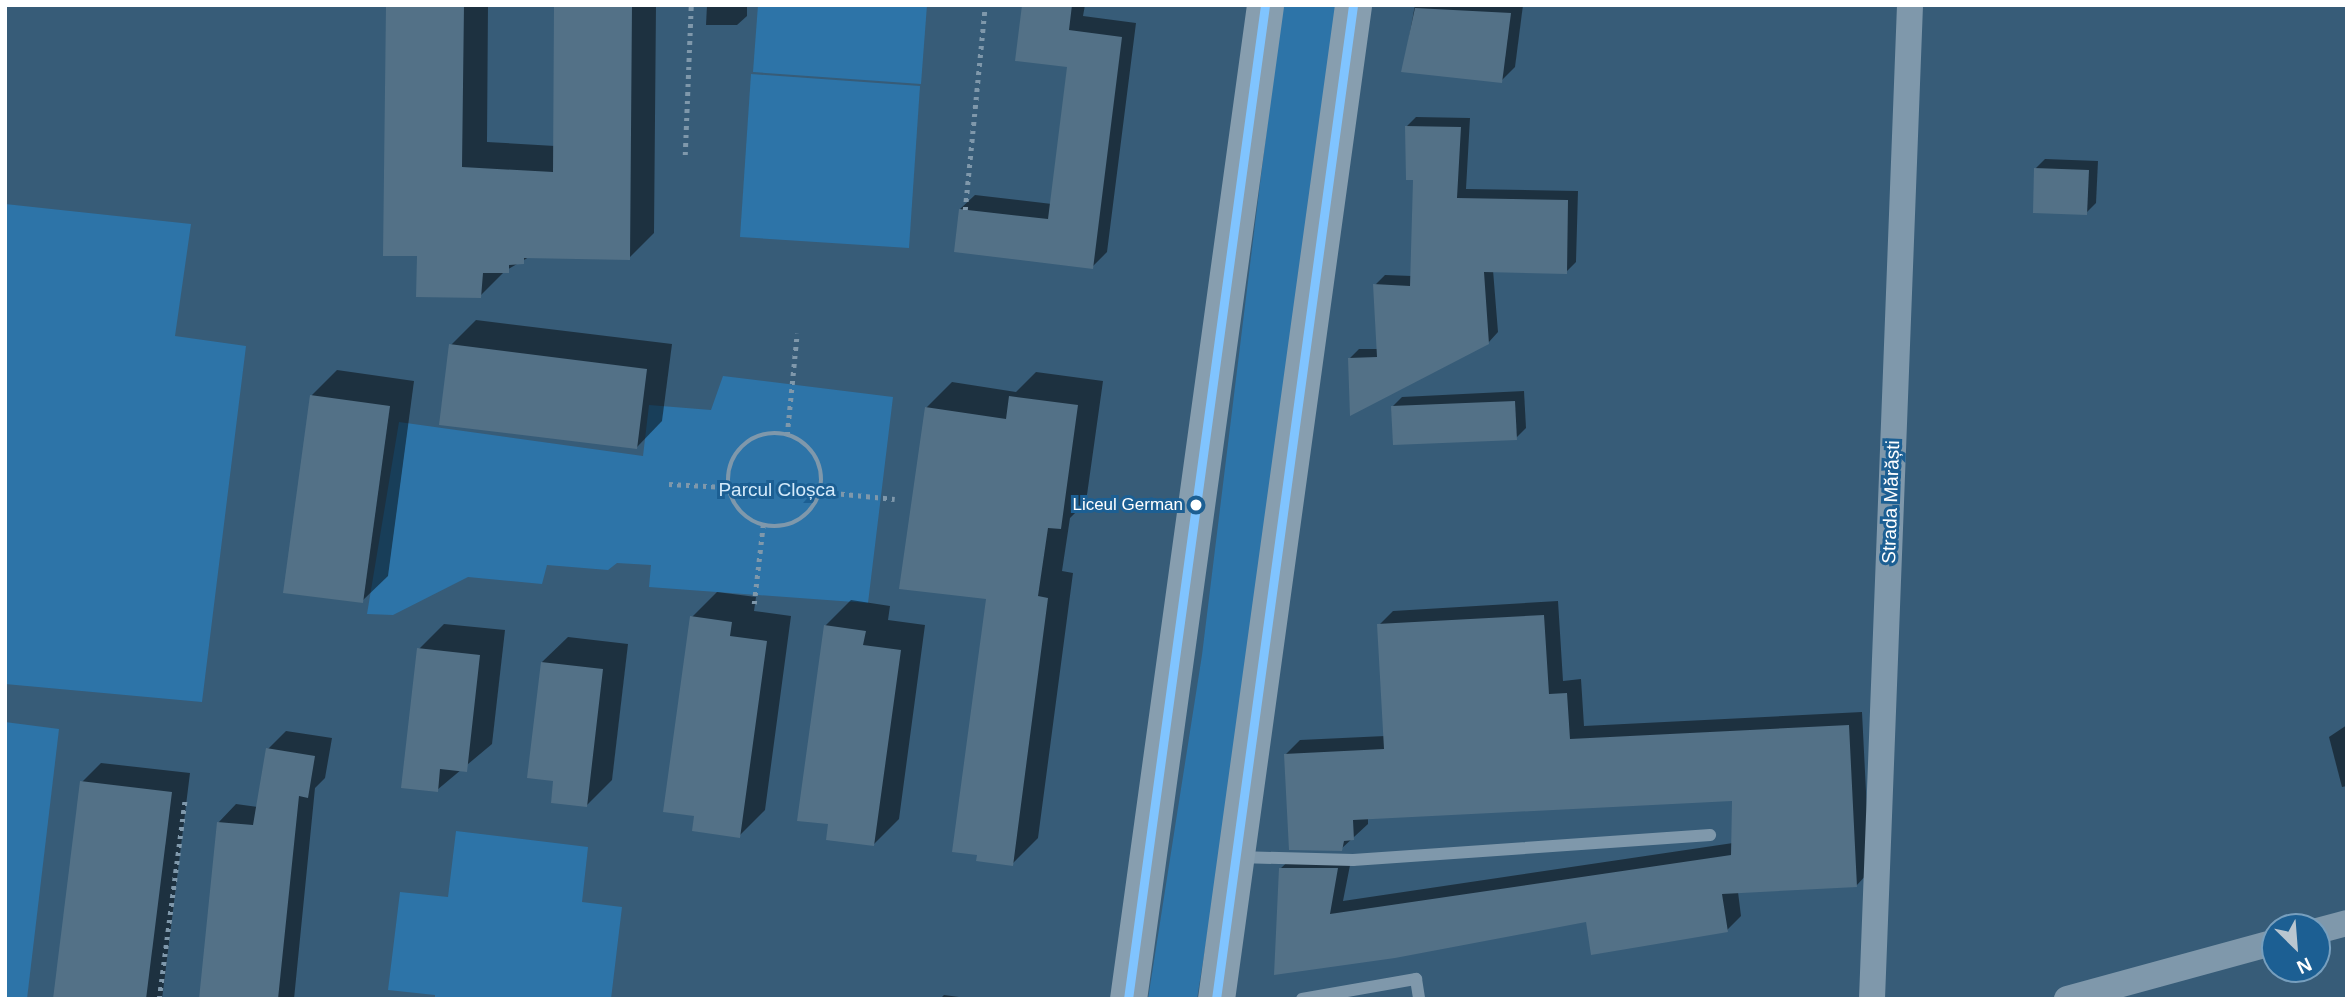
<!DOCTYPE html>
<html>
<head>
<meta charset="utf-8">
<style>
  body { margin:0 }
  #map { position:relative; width:2352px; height:1004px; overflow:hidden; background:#375c78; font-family:Helvetica,sans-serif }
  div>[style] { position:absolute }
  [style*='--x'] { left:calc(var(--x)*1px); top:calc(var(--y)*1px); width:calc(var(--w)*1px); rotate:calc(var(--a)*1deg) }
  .green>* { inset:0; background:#2d74a8 }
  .shadow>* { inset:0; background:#0007 }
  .building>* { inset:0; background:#537187 }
  .path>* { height:4.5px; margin-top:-2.25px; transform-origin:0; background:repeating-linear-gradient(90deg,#7f98ab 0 3.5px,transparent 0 8.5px) }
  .path>.ring { margin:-2.25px; padding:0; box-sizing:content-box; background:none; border:4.5px solid #7f98ab; border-radius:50% }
  .lane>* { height:12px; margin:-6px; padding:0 6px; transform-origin:6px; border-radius:6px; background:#7f98ab }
  .street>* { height:26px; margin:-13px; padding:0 13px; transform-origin:13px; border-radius:13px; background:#7f98ab }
  .secondary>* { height:37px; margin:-18.5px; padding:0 18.5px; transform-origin:18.5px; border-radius:18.5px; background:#879eaf }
  .bus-1>* { height:9px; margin:-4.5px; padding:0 4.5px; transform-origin:4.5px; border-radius:4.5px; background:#80c4ff }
  .dots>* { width:19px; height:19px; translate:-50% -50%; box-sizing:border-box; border:4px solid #1c5f93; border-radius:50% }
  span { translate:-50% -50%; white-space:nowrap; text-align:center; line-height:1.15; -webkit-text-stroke:6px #1c5f93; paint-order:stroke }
  .bus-label { font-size:17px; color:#fff }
  .right { translate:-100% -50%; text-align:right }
  .park-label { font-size:19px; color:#d4eafa }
  .street-label { font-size:19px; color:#fff }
  .frame { position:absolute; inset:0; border:7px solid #fff; pointer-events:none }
  .north { position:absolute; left:2261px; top:913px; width:70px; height:70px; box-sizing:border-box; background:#1c5f93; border:2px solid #779fbe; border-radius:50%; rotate:155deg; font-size:19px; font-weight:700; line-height:28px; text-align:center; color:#fff }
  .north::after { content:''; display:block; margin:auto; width:24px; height:32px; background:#b9c6d0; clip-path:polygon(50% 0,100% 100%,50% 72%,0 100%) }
</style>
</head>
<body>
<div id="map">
  <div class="green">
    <div style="clip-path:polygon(758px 5px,927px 5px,921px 84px,753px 72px)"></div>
    <div style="clip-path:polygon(1282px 5px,1343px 5px,1250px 670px,1197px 999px,1148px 999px,1202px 655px)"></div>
    <div style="clip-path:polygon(751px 74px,920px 86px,909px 248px,740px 237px)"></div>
    <div style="clip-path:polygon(5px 204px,191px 224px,175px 336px,246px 346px,202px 702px,5px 684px)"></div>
    <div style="clip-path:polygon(723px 376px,893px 397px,868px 603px,649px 587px,651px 565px,617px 563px,608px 570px,547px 565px,542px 584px,468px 577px,393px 615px,367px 614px,399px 422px,643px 456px,649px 405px,711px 410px)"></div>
    <div style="clip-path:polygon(5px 722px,59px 729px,27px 999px,5px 999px)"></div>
    <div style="clip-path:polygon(456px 831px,588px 847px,582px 902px,622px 907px,611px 999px,435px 999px,435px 995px,388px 990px,400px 892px,448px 897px)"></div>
  </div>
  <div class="shadow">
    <div style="clip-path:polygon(388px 5px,488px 5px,487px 142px,555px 146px,556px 5px,656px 5px,654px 233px,629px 258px,529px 257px,505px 271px,480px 296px,419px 255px)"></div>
    <div style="clip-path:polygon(707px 5px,747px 5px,747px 16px,737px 25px,706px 25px)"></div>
    <div style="clip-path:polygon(1024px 5px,1085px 5px,1083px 16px,1136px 23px,1107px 252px,1092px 267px,960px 209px,975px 195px,1052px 204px,1069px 66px)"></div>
    <div style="clip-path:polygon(1415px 5px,1523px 5px,1515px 67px,1501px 81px,1403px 70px)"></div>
    <div style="clip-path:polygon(1416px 117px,1470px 118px,1466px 189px,1578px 191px,1576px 262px,1566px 272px,1493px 270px,1498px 332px,1488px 343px,1352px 413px,1349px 359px,1359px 349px,1378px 349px,1375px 285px,1385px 275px,1412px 276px,1415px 178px,1406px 127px)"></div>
    <div style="clip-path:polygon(2045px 159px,2098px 161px,2096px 203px,2086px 213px,2035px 169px)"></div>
    <div style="clip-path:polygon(2347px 224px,2347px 265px,2345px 265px)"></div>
    <div style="clip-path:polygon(476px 320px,672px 344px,662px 421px,637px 447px,451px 345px)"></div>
    <div style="clip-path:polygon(337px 370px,414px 381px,388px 576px,362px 601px,312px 395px)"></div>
    <div style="clip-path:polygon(1036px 372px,1103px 381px,1086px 502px,1070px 518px,1062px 571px,1073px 573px,1038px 838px,1012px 864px,988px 597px,926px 408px,952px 382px,1016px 392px)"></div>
    <div style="clip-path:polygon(1524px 391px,1526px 428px,1516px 438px,1392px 407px,1402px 397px)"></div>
    <div style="clip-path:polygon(717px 592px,756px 597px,754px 611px,791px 616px,765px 810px,739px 836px,696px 814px,692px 617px)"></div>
    <div style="clip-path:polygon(851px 600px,890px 606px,888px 620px,925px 625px,899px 819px,873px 845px,830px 823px,825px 626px)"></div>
    <div style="clip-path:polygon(1558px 601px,1563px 681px,1581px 679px,1584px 726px,1862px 712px,1870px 871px,1856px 886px,1738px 892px,1741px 916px,1727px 930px,1588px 920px,1276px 972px,1281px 868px,1296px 854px,1352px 855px,1343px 901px,1733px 843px,1734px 800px,1368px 818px,1368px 824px,1341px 849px,1286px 754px,1300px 740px,1385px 736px,1379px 625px,1393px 611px)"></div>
    <div style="clip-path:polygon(444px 624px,505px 630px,492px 744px,437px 790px,419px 649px)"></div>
    <div style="clip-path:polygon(568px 637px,628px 644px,612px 780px,587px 805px,555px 779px,542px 662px)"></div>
    <div style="clip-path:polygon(2347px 725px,2347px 786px,2342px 787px,2329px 737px)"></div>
    <div style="clip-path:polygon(286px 731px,332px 738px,325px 778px,315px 788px,294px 999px,201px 999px,218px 823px,236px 804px,258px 807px,268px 749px)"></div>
    <div style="clip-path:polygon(101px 763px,190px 773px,162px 999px,55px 999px,82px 782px)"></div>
    <div style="clip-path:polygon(944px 995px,974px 999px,940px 999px)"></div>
  </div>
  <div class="building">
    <div style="clip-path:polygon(386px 5px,464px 5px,462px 167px,553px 172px,554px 5px,632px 5px,630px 260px,524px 258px,524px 264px,509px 265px,509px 273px,483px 273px,481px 298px,416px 297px,417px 256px,383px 256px)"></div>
    <div style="clip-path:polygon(1022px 5px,1072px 5px,1069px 30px,1122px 37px,1093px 269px,954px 252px,959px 209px,1048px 219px,1067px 67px,1015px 61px)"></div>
    <div style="clip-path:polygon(1415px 8px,1511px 13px,1502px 83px,1401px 72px)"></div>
    <div style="clip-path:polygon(1405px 126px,1461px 127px,1457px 198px,1568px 200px,1567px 274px,1484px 272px,1489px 344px,1350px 416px,1348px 358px,1377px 357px,1373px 284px,1410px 286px,1413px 180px,1406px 180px)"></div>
    <div style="clip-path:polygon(2034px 168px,2089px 170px,2087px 215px,2033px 213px)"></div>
    <div style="clip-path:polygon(449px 344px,647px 369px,637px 449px,439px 425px)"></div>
    <div style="clip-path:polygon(310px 395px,390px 406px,363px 603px,283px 593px)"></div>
    <div style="clip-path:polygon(1009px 396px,1078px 405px,1061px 529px,1048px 528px,1038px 596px,1048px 598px,1013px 866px,976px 861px,977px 855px,952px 852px,986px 599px,899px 589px,925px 407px,1006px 419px)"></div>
    <div style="clip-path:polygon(1515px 401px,1517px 440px,1393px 445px,1391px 406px)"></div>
    <div style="clip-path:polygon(1544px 615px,1549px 694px,1567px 693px,1570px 739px,1849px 725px,1857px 887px,1722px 894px,1728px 932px,1591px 955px,1586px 922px,1395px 958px,1274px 975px,1279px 868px,1338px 868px,1330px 914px,1731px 855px,1732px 801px,1353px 820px,1354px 840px,1344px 841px,1342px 851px,1289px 850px,1284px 754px,1384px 749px,1377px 624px)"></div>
    <div style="clip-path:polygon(690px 616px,732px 622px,730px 636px,767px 641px,740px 838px,692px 831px,694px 816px,663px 812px)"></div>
    <div style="clip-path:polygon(824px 625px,866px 631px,863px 645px,901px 650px,874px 846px,826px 840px,828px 824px,797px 821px)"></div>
    <div style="clip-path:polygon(417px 648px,480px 655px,467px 772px,440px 769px,438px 792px,401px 788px)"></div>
    <div style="clip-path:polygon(541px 662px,603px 669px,587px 807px,551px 803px,553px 781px,527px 778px)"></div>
    <div style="clip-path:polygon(266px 748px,315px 756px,308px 798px,299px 796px,278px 999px,199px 999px,217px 822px,253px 825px)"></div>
    <div style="clip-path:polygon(80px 781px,172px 792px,146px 999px,53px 999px)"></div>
  </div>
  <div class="path">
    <div style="--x:685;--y:155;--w:150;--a:-87.7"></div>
    <div style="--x:965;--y:210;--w:206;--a:-84.4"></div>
    <div class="ring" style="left:728px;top:433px;width:89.5px;height:89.5px"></div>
    <div style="--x:787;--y:435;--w:102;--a:-84.4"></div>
    <div style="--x:669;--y:484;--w:56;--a:3.1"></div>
    <div style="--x:824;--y:492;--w:71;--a:5.6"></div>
    <div style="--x:754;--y:604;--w:80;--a:-83.5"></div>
    <div style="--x:159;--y:999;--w:202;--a:-82.6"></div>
  </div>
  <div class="lane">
    <div style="--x:1238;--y:857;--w:115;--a:1.5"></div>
    <div style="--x:1353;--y:860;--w:358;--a:-4"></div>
    <div style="--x:1302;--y:999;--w:116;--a:-10"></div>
    <div style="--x:1416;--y:979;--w:20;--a:81"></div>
  </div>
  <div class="street">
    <div style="--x:2317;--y:931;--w:31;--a:-15"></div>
    <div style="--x:1872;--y:999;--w:995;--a:-87.81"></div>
    <div style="--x:2067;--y:999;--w:216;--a:-15.3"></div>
  </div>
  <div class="secondary">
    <div style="--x:1128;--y:999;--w:1003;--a:-82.15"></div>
    <div style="--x:1216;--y:999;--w:1003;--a:-82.15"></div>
  </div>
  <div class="bus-1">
    <div style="--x:1128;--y:999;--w:1003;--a:-82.15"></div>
    <div style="--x:1216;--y:999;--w:1003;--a:-82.15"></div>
  </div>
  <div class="dots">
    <div style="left:1196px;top:505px;background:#fff"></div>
  </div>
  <div class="bus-label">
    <span class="right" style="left:1183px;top:505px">Liceul German</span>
  </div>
  <div class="park-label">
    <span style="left:777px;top:490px">Parcul Cloșca</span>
  </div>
  <div class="street-label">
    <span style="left:1891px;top:502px;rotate:-88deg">Strada Mărăști</span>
  </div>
  <div class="frame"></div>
  <div class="north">N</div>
</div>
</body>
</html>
